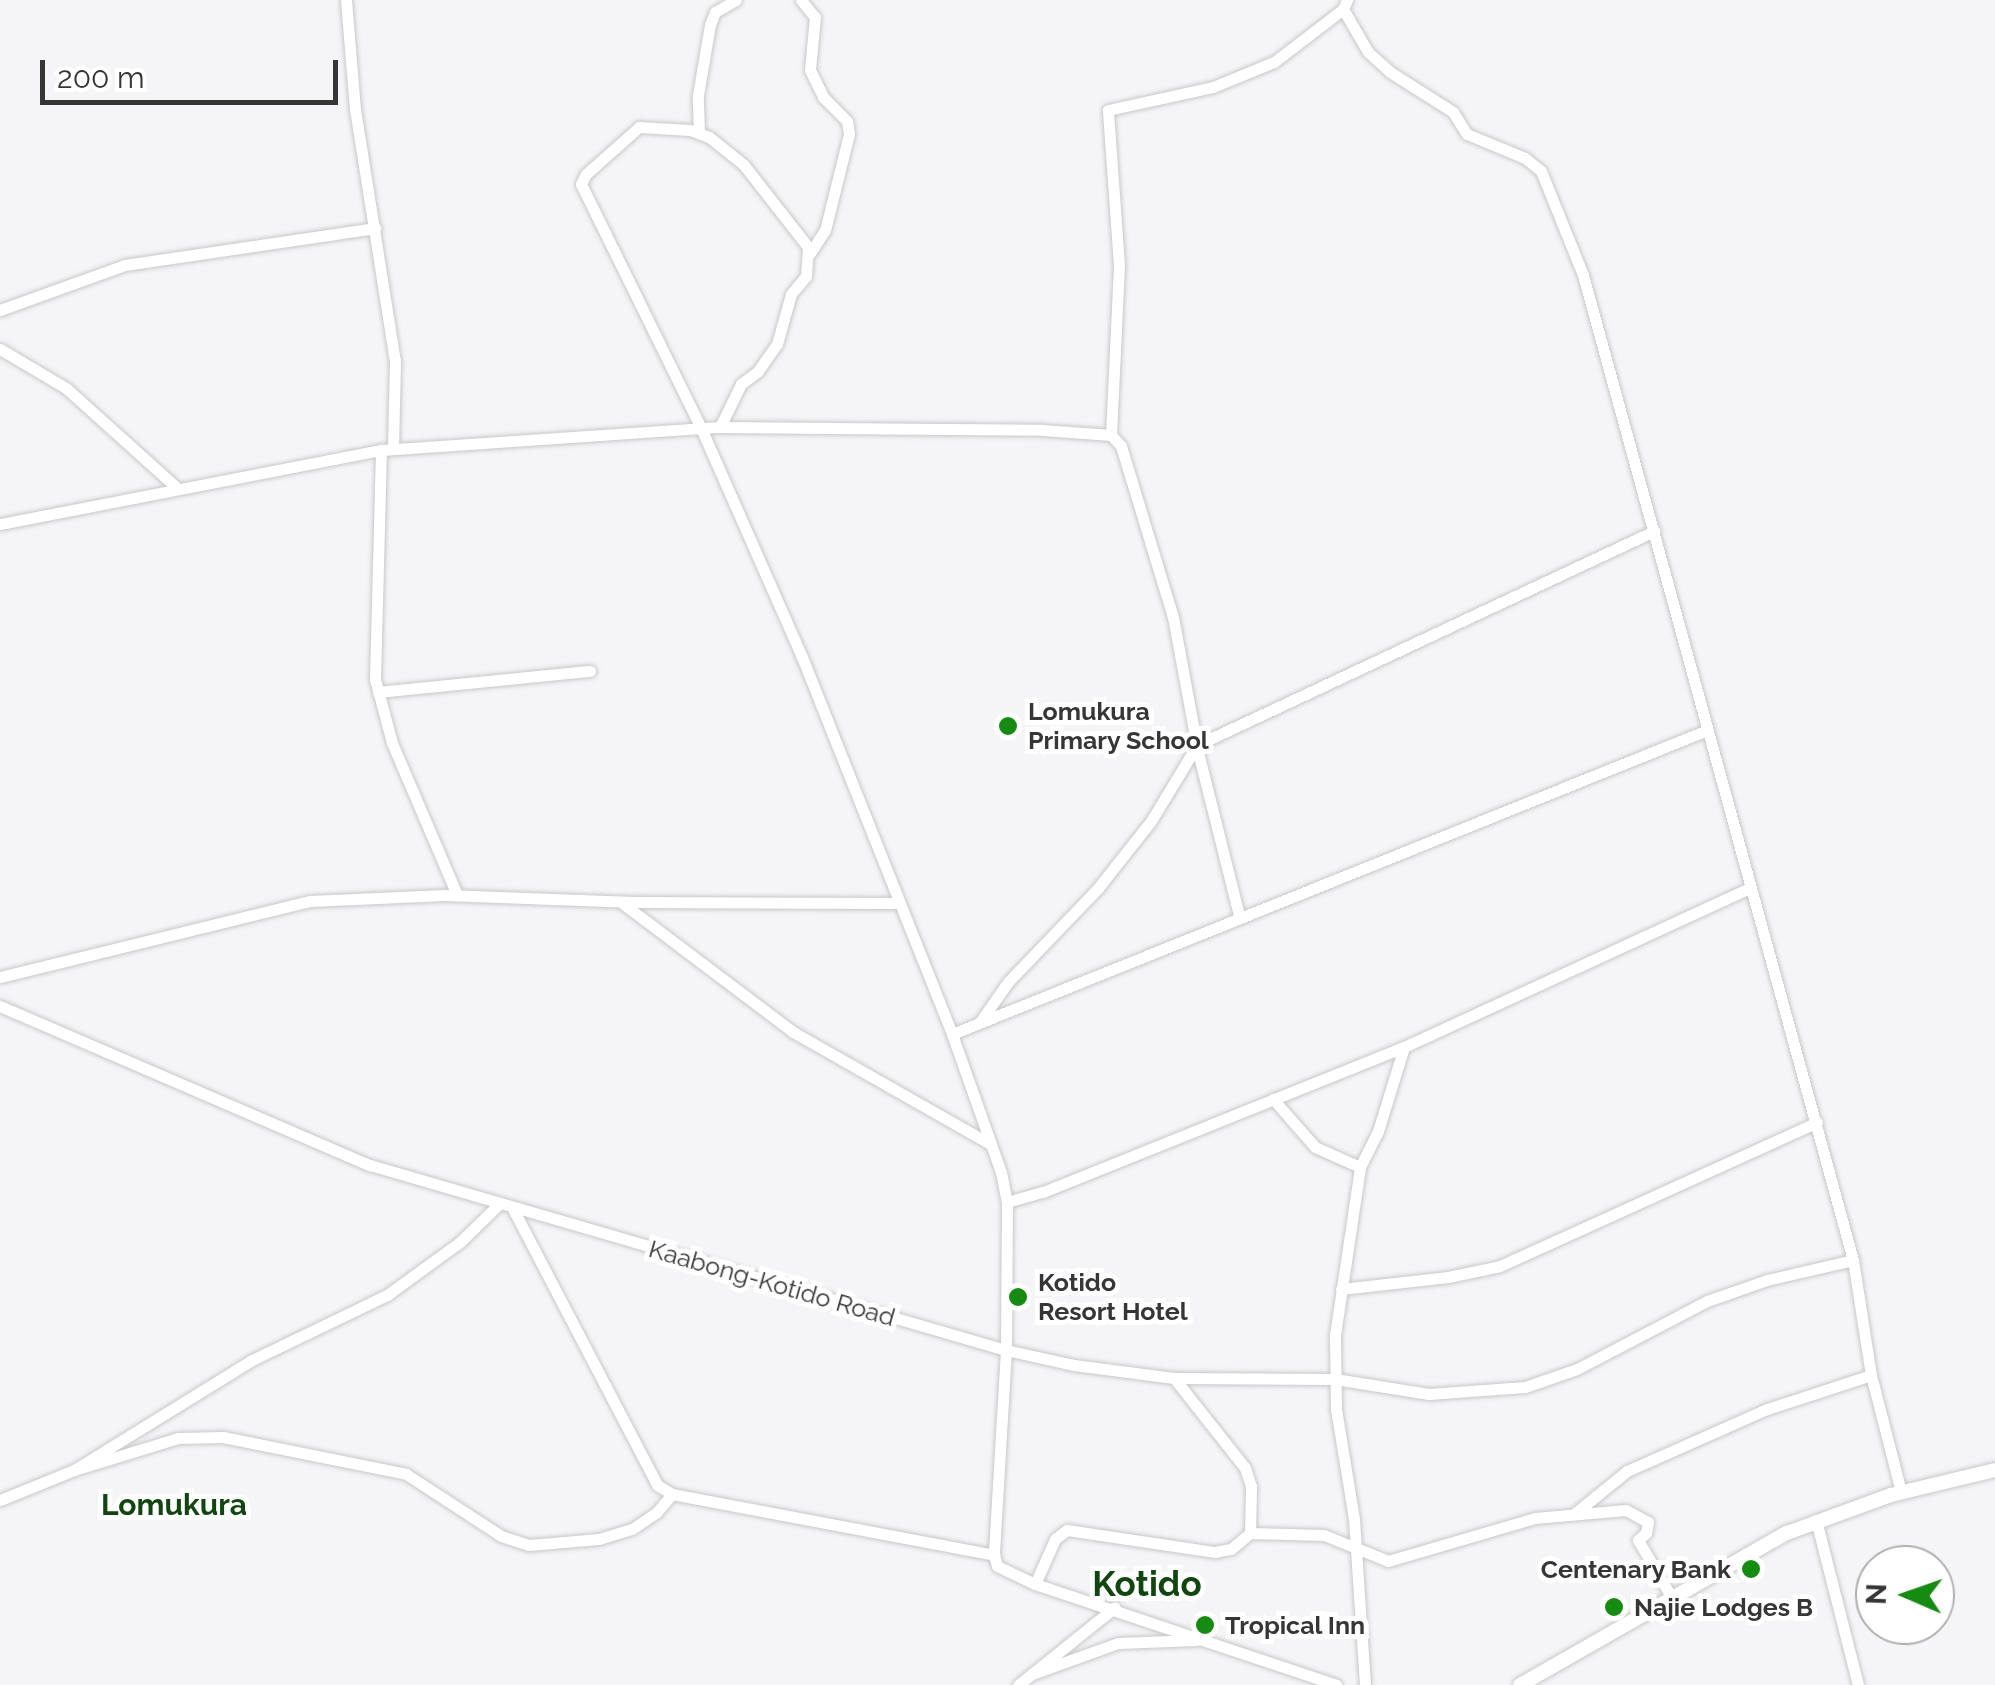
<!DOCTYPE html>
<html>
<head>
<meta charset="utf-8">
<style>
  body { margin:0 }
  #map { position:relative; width:1995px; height:1685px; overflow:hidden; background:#f5f5f7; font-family:Raleway,sans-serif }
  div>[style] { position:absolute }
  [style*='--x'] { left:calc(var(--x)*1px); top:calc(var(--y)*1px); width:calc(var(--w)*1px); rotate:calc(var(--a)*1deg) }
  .roads { filter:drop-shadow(0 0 2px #c8c8ca) drop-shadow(0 0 2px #c8c8ca) }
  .minor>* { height:11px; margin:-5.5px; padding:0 5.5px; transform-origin:5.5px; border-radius:5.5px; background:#fff }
  .major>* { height:14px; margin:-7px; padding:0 7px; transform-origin:7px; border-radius:7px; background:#fff }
  .dots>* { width:28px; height:28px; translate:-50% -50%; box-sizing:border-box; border:5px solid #fff; border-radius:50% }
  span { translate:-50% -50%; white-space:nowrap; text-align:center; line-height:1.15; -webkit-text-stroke:10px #fff; paint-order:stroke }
  .poi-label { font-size:25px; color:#363637; font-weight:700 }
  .left { translate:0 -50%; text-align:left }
  .right { translate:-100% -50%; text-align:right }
  .street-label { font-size:25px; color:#363637 }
  .quarter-label { font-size:30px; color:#124610; font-weight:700 }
  .district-label { font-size:35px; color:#124610; font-weight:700 }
  .north { position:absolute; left:1855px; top:1545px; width:100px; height:100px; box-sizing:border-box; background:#fff; border:2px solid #afafaf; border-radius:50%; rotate:272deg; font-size:28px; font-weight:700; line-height:40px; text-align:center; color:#363637 }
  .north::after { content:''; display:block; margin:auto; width:35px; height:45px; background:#168b11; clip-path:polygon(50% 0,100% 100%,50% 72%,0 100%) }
  .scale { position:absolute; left:40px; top:60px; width:298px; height:45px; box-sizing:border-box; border:5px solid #363637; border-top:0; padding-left:12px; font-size:30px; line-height:35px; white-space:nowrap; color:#363637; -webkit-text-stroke:8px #fff; paint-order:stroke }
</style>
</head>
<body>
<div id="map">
  <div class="roads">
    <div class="minor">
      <div style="--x:346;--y:0;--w:109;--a:85.3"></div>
      <div style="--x:355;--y:109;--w:255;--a:81"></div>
      <div style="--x:395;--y:361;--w:88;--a:91.3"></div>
      <div style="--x:801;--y:0;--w:22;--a:51"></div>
      <div style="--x:815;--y:17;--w:53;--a:95.4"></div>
      <div style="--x:810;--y:70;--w:30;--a:64"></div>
      <div style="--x:823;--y:97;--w:34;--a:45"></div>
      <div style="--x:847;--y:121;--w:13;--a:81"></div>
      <div style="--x:849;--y:134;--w:99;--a:104"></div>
      <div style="--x:825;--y:230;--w:30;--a:123"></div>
      <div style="--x:1343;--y:9;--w:50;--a:59.8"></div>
      <div style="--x:1368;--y:52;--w:30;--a:42"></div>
      <div style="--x:1390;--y:72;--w:75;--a:32.4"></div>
      <div style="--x:1453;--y:112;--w:26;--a:58"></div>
      <div style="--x:1467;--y:134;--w:63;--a:22.5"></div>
      <div style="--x:1525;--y:158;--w:21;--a:39"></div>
      <div style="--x:1541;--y:171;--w:112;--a:68"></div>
      <div style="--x:1583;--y:275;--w:1021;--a:74.67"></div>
      <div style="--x:1853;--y:1260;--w:116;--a:81.1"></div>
      <div style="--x:1871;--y:1375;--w:121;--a:75.6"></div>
      <div style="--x:699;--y:133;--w:38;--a:-92"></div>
      <div style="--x:698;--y:95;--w:71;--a:-80.3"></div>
      <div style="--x:710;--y:25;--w:14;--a:-69"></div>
      <div style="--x:715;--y:12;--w:24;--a:-30"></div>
      <div style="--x:0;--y:310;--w:133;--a:-19.8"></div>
      <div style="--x:125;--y:265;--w:253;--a:-8.4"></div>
      <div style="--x:0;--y:349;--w:77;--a:30.6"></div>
      <div style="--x:66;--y:388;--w:149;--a:42"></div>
      <div style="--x:720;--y:427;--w:48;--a:-64"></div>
      <div style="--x:741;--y:384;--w:21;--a:-37"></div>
      <div style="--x:758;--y:371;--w:33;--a:-55"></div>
      <div style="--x:777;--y:344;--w:52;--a:-74.4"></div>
      <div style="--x:791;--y:294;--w:23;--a:-50"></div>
      <div style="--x:806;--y:276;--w:29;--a:-86"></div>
      <div style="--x:808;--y:247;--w:104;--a:-128"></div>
      <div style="--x:744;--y:165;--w:45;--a:-141.3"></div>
      <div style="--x:709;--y:137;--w:20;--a:-160"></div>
      <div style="--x:690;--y:130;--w:51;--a:-176.6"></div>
      <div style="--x:639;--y:127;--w:71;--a:138.4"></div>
      <div style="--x:586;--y:174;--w:11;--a:117"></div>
      <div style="--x:581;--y:184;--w:272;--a:63.8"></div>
      <div style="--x:701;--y:428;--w:250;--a:66.2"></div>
      <div style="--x:802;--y:657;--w:406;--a:68.3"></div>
      <div style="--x:952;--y:1034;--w:146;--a:70.5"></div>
      <div style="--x:1001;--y:1172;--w:31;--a:79"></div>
      <div style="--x:1007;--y:1202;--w:148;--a:90.4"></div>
      <div style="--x:1006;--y:1350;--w:70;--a:12.4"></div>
      <div style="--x:1074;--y:1365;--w:101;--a:7.4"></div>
      <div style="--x:1174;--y:1378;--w:161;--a:0.4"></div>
      <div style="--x:1335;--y:1379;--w:95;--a:9.1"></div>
      <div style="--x:1429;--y:1394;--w:96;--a:-4.2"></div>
      <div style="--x:1525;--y:1387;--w:55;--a:-19.1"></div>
      <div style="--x:1577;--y:1369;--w:147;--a:-27.6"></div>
      <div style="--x:1707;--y:1301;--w:64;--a:-19.3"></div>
      <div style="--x:1767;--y:1280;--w:88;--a:-13.1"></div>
      <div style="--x:1111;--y:435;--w:170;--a:-87.3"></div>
      <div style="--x:1119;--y:265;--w:155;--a:-94.1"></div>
      <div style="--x:1108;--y:110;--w:107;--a:-12.4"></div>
      <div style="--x:1213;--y:87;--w:66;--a:-22.3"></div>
      <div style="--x:1274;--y:62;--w:87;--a:-37.5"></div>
      <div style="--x:1343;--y:9;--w:10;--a:-66"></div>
      <div style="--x:381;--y:450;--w:229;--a:91.5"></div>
      <div style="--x:375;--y:679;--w:66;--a:75.1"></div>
      <div style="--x:392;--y:743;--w:165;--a:66.8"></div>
      <div style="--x:0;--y:524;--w:388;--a:-11"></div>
      <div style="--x:381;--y:450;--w:340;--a:-3.9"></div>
      <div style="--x:720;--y:427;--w:322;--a:0.5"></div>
      <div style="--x:1042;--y:430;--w:69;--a:4.1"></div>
      <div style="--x:1111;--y:435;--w:15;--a:48"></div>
      <div style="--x:1121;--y:446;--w:179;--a:73.1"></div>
      <div style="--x:1173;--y:617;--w:137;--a:79.5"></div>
      <div style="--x:1198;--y:752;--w:168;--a:75.9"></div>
      <div style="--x:378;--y:692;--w:213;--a:-5.7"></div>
      <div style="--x:622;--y:903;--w:214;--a:37"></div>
      <div style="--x:793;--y:1032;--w:227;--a:29.6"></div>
      <div style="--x:0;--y:977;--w:319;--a:-13.8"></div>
      <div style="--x:310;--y:901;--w:135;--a:-2.5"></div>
      <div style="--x:445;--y:895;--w:189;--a:2.1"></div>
      <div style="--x:634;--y:902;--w:263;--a:0.2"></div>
      <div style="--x:0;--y:1006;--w:403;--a:23.3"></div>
      <div style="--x:370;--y:1165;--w:662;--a:16.22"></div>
      <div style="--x:1006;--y:1350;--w:205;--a:93.4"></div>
      <div style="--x:994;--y:1555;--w:11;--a:75"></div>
      <div style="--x:997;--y:1566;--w:42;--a:25.3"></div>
      <div style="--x:1035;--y:1584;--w:318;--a:18.5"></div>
      <div style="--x:980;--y:1022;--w:49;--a:-55"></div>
      <div style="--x:1008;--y:982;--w:130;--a:-46.2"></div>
      <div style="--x:1098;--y:888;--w:85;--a:-51.7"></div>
      <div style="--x:1151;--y:821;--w:89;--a:-58.8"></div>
      <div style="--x:1197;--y:745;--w:505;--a:-25.09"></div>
      <div style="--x:952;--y:1034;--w:812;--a:-21.92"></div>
      <div style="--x:1273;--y:1099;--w:64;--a:48.8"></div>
      <div style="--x:1315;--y:1147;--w:49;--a:24"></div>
      <div style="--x:1007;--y:1202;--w:37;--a:-16"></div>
      <div style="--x:1043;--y:1192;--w:389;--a:-21.9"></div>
      <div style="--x:1404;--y:1047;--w:379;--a:-24.7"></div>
      <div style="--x:513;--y:1209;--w:311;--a:62.4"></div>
      <div style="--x:657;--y:1485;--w:17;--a:31"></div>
      <div style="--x:672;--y:1494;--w:328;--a:10.7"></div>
      <div style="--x:1341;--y:1289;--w:108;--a:-6.4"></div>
      <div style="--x:1448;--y:1277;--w:53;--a:-11.9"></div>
      <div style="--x:1500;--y:1266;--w:348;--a:-24.4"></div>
      <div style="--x:1174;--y:1378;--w:115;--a:51.7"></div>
      <div style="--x:1245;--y:1468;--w:19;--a:72"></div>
      <div style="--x:1251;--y:1486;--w:47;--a:91.2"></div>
      <div style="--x:74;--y:1470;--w:109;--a:-17.1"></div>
      <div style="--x:178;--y:1438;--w:45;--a:-1.3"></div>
      <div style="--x:223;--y:1437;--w:187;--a:11.4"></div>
      <div style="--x:406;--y:1474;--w:113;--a:33.1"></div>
      <div style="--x:501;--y:1536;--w:29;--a:18"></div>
      <div style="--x:529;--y:1545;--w:70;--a:-4.9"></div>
      <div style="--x:599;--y:1539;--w:34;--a:-17"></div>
      <div style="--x:632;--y:1529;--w:29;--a:-34"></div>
      <div style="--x:656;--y:1513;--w:25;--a:-50"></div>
      <div style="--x:0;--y:1500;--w:80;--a:-22.1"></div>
      <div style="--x:74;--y:1470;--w:209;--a:-31.7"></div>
      <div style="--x:252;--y:1360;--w:150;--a:-25.7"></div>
      <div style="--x:387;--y:1295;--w:90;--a:-36"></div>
      <div style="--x:460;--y:1242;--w:53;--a:-44.2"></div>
      <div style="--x:1574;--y:1514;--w:68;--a:-39.1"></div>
      <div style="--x:1627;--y:1471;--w:153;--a:-23.9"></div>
      <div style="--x:1767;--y:1409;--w:109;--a:-18.1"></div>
      <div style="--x:1816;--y:1520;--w:170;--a:75.7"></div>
      <div style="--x:1035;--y:1584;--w:49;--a:-66"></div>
      <div style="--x:1055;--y:1539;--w:15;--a:-37"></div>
      <div style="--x:1067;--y:1530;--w:150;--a:8.5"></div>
      <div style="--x:1215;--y:1552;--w:16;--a:-11"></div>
      <div style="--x:1231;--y:1549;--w:25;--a:-40"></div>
      <div style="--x:1250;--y:1533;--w:74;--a:1.5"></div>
      <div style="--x:1324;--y:1535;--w:69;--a:22.1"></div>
      <div style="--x:1388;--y:1561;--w:153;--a:-16.3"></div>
      <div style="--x:1535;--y:1518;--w:91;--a:-5"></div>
      <div style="--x:1626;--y:1510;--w:25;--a:29"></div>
      <div style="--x:1648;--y:1522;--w:11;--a:100"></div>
      <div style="--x:1646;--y:1533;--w:11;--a:139"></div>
      <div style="--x:1638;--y:1540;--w:67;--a:59.6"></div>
      <div style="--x:1032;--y:1674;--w:91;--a:-19.8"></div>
      <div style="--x:1118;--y:1643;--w:79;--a:-2.2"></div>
      <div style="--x:1018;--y:1685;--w:124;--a:-38.8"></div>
      <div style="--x:1365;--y:1685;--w:166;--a:-93.8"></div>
      <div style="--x:1354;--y:1519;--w:111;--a:-99.3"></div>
      <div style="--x:1336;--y:1409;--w:74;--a:-90.8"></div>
      <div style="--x:1335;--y:1335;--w:170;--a:-81.5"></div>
      <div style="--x:1360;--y:1167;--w:40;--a:-63.4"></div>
      <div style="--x:1378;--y:1131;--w:88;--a:-72.8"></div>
    </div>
    <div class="major">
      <div style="--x:1520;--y:1685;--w:307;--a:-29.7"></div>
      <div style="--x:1787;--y:1533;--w:111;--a:-20.1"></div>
      <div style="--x:1891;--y:1495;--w:107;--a:-13.5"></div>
    </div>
  </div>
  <div class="dots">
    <div style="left:1008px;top:726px;background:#168b11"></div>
    <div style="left:1018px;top:1297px;background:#168b11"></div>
    <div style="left:1751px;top:1569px;background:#168b11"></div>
    <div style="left:1614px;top:1607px;background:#168b11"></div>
    <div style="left:1205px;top:1625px;background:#168b11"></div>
  </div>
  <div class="poi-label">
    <span class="left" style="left:1028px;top:726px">Lomukura<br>Primary School</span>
    <span class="left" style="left:1038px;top:1297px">Kotido<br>Resort Hotel</span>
    <span class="right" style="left:1731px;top:1569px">Centenary Bank</span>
    <span class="left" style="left:1634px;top:1607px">Najie Lodges B</span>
    <span class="left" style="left:1225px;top:1625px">Tropical Inn</span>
  </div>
  <div class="street-label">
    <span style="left:772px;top:1283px;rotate:16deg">Kaabong-Kotido Road</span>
  </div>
  <div class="quarter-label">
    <span style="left:174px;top:1505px">Lomukura</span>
  </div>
  <div class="district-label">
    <span style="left:1147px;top:1584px">Kotido</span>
  </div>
  <div class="north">N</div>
  <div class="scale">200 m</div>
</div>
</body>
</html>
